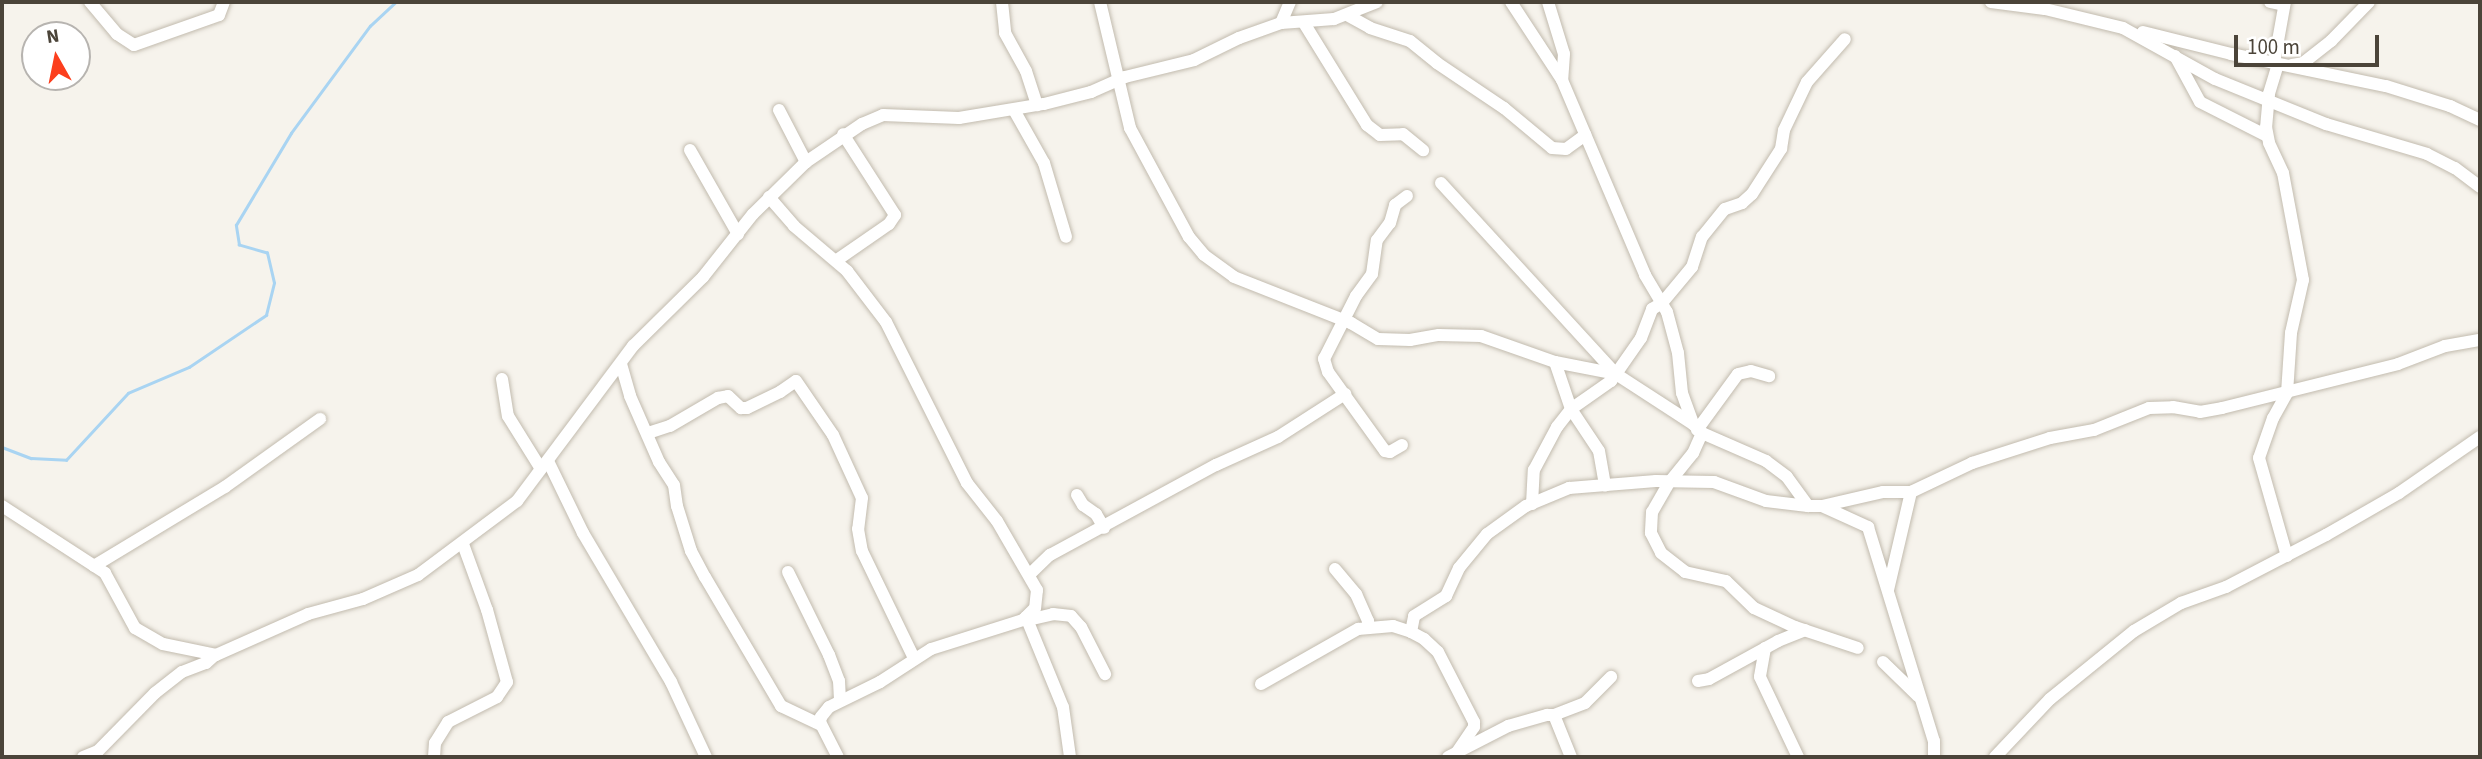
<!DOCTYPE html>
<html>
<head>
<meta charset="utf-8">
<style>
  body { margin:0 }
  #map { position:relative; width:2482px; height:759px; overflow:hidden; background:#f6f3ec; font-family:"Source Sans 3",sans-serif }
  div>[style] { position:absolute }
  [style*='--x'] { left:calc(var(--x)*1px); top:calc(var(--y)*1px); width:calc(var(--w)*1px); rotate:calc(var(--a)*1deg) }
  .stream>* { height:2.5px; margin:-1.25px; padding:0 1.25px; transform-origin:1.25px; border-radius:1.25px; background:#a9d4f2 }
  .roads { filter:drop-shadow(0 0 2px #c2bbae) drop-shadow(0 0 2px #c2bbae) }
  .minor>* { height:12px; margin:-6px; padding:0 6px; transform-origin:6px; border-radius:6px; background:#fff }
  span { translate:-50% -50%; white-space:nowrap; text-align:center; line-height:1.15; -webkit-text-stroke:5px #fff; paint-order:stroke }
  .frame { position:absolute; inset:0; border:4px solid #4b4439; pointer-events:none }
  .north { position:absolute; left:21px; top:21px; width:70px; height:70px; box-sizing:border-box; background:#fff; border:2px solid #b7b4b0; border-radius:50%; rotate:351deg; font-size:19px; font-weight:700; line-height:28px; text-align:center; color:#4b4439 }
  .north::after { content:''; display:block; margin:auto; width:24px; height:32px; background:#fc3f1d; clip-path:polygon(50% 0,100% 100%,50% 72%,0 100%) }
  .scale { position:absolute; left:2234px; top:35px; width:145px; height:32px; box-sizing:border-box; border:4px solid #4b4439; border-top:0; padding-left:9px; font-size:21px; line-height:24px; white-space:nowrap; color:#4b4439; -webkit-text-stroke:5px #fff; paint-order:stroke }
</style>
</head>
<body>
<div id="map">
  <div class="stream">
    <div style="--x:2;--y:447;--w:31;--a:21"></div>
    <div style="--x:31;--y:458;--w:35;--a:3"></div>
    <div style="--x:66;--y:460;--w:91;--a:-47.2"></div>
    <div style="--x:128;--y:393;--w:66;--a:-23.1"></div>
    <div style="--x:189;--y:367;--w:93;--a:-34"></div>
    <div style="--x:266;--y:315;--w:33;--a:-76"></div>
    <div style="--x:274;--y:283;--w:31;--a:-103"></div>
    <div style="--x:267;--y:253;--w:29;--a:-164"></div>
    <div style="--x:239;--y:245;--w:20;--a:-99"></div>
    <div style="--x:236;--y:225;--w:107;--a:-59.1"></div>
    <div style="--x:291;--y:133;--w:133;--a:-53.6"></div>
    <div style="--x:370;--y:26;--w:35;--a:-43"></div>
  </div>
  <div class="roads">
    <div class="minor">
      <div style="--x:90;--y:2;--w:42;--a:49.8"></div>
      <div style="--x:117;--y:34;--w:20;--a:33"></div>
      <div style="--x:134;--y:45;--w:90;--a:-19.4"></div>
      <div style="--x:219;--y:15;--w:14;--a:-69"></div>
      <div style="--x:1002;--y:2;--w:31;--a:84"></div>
      <div style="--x:1005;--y:33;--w:43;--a:61.1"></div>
      <div style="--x:1026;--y:71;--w:36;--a:72"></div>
      <div style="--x:1100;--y:2;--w:130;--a:76.6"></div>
      <div style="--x:1130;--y:128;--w:124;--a:61.6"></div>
      <div style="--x:1189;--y:237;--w:23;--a:50"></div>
      <div style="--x:1204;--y:255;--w:37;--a:36"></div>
      <div style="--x:1234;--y:277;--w:126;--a:21.5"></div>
      <div style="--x:1351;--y:323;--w:31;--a:31"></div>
      <div style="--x:1378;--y:339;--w:32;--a:2"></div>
      <div style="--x:1410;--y:340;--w:29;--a:-10"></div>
      <div style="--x:1439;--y:335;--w:42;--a:1.4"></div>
      <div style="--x:1481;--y:336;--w:78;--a:19.4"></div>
      <div style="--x:1555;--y:362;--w:62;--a:11.1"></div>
      <div style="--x:1616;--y:374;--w:92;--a:33"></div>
      <div style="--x:1511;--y:2;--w:93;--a:56.8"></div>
      <div style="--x:1562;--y:80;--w:212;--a:66.9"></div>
      <div style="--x:1645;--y:275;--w:43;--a:59.3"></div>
      <div style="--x:1667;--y:312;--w:42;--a:75"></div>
      <div style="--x:1678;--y:353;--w:40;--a:84.3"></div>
      <div style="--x:1682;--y:393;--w:33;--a:70"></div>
      <div style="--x:1693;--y:424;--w:13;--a:45"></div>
      <div style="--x:1702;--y:433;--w:70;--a:23.6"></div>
      <div style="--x:1766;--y:461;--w:26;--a:37"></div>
      <div style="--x:1787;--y:477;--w:36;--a:54"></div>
      <div style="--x:1808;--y:506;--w:14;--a:0"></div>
      <div style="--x:1822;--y:506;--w:51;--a:24.5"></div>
      <div style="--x:1868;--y:527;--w:224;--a:72.9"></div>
      <div style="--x:1934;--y:741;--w:16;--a:90"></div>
      <div style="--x:1548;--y:2;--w:54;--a:72.9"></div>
      <div style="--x:1564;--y:54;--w:26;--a:94"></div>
      <div style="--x:1991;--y:2;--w:54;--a:7.4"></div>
      <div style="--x:2045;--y:9;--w:80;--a:13.7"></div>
      <div style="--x:2123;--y:28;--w:105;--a:29"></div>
      <div style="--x:2215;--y:79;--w:120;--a:22.1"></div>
      <div style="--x:2326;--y:124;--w:105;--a:16.5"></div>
      <div style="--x:2427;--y:154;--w:31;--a:27"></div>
      <div style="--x:2455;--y:168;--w:31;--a:37"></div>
      <div style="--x:2270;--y:2;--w:14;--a:12"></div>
      <div style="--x:1347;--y:15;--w:26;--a:29"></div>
      <div style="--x:1370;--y:28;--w:42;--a:18"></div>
      <div style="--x:1410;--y:41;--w:35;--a:39"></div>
      <div style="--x:1437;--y:63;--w:81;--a:33.9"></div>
      <div style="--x:1504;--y:108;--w:62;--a:39.8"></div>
      <div style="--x:1552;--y:148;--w:14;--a:4"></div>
      <div style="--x:1566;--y:149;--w:24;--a:-36"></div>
      <div style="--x:1281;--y:23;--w:23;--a:-67"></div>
      <div style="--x:1304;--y:23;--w:120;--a:58.3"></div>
      <div style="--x:1367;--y:125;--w:16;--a:38"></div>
      <div style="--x:1380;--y:135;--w:23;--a:-2"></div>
      <div style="--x:1403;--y:134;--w:26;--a:39"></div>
      <div style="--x:2143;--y:32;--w:91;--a:14"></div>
      <div style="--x:2231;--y:54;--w:158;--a:11.7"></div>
      <div style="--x:2386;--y:86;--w:67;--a:17.4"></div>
      <div style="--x:2450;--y:106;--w:33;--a:25"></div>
      <div style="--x:2175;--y:56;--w:52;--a:61.5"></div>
      <div style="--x:2200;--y:102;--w:75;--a:26.9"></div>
      <div style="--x:2274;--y:63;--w:62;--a:-79.8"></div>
      <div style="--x:2278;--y:64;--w:31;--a:107"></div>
      <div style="--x:2269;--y:94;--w:33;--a:95"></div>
      <div style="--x:2266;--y:127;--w:16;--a:79"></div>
      <div style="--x:2269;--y:143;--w:33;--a:65"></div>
      <div style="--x:2283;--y:173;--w:109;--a:79.4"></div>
      <div style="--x:2303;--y:280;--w:54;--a:102.8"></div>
      <div style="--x:2291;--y:333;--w:60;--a:93.8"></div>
      <div style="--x:2287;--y:393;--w:29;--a:119"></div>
      <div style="--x:2273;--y:418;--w:42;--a:109.3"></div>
      <div style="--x:2259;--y:458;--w:102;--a:74.1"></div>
      <div style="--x:2292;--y:65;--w:11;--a:-10"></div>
      <div style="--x:2303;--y:63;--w:36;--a:-38"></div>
      <div style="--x:2331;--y:41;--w:54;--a:-45.7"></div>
      <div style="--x:779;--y:110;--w:59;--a:62.6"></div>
      <div style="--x:1014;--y:110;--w:61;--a:60.5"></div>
      <div style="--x:1044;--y:163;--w:77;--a:73.4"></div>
      <div style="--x:690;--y:150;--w:97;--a:60.3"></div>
      <div style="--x:1441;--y:183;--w:259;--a:47.5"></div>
      <div style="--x:769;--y:197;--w:38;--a:49"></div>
      <div style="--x:794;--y:226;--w:70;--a:40.3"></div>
      <div style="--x:847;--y:271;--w:64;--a:52.6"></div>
      <div style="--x:886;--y:322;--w:180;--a:63.3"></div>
      <div style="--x:967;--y:483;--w:48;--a:51.7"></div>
      <div style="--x:997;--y:521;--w:80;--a:59.9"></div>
      <div style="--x:1037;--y:590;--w:18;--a:96"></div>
      <div style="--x:1035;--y:608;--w:17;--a:135"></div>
      <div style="--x:1023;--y:620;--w:96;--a:162.5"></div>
      <div style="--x:931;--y:649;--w:61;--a:147.1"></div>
      <div style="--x:880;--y:682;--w:57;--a:153.9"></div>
      <div style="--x:829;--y:707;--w:13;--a:129"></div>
      <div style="--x:821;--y:717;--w:5;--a:101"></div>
      <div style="--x:820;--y:722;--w:39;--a:63"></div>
      <div style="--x:837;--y:260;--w:63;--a:-34.7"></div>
      <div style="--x:889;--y:224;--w:11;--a:-56"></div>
      <div style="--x:895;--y:215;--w:96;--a:-122.7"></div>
      <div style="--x:1555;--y:362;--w:50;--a:71.2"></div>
      <div style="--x:1571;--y:409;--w:50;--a:56.3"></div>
      <div style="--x:1599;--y:451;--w:35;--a:80"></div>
      <div style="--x:621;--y:364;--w:33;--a:74"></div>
      <div style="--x:630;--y:396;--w:72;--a:66.3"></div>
      <div style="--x:659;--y:462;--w:27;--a:57"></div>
      <div style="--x:674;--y:485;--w:21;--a:82"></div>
      <div style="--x:677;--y:506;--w:47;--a:72.7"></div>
      <div style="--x:691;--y:551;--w:30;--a:62"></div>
      <div style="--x:705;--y:577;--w:150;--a:59.5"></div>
      <div style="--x:781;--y:706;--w:44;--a:25.4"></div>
      <div style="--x:502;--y:379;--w:37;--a:81"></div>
      <div style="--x:508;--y:416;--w:62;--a:58.1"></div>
      <div style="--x:1697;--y:430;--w:69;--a:-53.8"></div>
      <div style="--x:1738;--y:374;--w:13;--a:-13"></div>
      <div style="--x:1751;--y:371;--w:19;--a:16"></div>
      <div style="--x:648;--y:433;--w:23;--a:-18"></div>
      <div style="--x:670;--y:426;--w:56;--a:-30.3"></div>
      <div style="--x:718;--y:398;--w:10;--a:-11"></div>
      <div style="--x:728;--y:396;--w:18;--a:43"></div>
      <div style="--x:741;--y:408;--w:6;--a:0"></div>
      <div style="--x:747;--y:408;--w:37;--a:-26"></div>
      <div style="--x:780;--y:392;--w:19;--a:-35"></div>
      <div style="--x:796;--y:381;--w:65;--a:55.6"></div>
      <div style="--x:833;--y:435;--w:69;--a:65.3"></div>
      <div style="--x:862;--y:498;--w:31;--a:97"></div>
      <div style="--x:858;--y:529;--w:22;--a:80"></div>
      <div style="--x:862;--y:551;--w:119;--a:64.1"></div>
      <div style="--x:1702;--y:433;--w:22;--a:114"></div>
      <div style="--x:1693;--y:453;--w:36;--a:129"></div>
      <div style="--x:1670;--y:481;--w:36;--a:120"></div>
      <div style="--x:1652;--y:512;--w:21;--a:93"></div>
      <div style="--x:1651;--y:533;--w:22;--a:63"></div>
      <div style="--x:1661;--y:553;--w:31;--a:38"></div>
      <div style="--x:1685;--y:572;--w:42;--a:12.4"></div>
      <div style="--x:1726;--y:581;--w:39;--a:44"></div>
      <div style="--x:1754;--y:608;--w:45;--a:24.9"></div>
      <div style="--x:1795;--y:627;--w:66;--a:18.4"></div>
      <div style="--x:1402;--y:445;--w:14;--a:150"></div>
      <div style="--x:1390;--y:452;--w:5;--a:-169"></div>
      <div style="--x:1385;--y:451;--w:97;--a:-125.8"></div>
      <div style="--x:1328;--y:372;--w:14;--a:-107"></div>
      <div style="--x:1324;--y:359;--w:71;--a:-63.1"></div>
      <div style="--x:1356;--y:296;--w:27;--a:-54"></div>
      <div style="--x:1372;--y:274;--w:34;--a:-82"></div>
      <div style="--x:1377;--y:240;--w:21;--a:-53"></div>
      <div style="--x:1390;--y:223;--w:19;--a:-74"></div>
      <div style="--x:1395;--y:205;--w:15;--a:-37"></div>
      <div style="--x:548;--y:461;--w:80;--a:64.1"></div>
      <div style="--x:583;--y:533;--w:173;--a:59.4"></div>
      <div style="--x:671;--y:682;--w:83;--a:65"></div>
      <div style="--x:1077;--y:495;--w:12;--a:59"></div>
      <div style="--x:1083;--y:505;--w:16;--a:35"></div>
      <div style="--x:1096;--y:514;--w:16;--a:60"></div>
      <div style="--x:1532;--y:504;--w:34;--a:-87"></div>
      <div style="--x:1534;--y:470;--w:49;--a:-61.9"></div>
      <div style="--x:1557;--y:427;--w:23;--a:-52"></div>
      <div style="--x:1571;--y:409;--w:49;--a:-35"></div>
      <div style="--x:1611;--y:381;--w:52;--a:-55.1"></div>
      <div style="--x:1641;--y:338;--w:31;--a:-69"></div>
      <div style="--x:1652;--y:309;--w:12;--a:-31"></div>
      <div style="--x:1662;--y:303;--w:47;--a:-50.2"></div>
      <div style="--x:1692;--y:267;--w:32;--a:-72"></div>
      <div style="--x:1702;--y:237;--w:36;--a:-51"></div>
      <div style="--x:1725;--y:209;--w:18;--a:-19"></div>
      <div style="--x:1742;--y:203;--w:13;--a:-42"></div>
      <div style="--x:1752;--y:194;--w:54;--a:-57.2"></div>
      <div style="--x:1781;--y:149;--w:19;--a:-81"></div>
      <div style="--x:1784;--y:130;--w:53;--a:-64.4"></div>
      <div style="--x:1807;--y:82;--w:57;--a:-48.5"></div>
      <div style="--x:2;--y:506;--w:123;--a:33"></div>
      <div style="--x:105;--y:573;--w:63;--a:61.4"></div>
      <div style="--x:135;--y:628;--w:32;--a:30"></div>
      <div style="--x:163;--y:644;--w:54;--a:11.7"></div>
      <div style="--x:216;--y:655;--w:101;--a:-24"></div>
      <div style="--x:308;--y:614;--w:57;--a:-15.3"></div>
      <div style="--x:363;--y:599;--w:60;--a:-23.6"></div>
      <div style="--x:418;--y:575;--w:124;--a:-36.8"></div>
      <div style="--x:517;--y:501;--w:194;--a:-53.2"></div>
      <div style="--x:633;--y:346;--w:98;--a:-44.6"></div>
      <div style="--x:703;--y:277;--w:80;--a:-51.6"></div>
      <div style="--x:753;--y:214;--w:74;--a:-44.5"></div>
      <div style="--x:806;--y:162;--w:68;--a:-34.2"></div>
      <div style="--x:862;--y:124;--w:23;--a:-23"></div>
      <div style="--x:883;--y:115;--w:76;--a:2.3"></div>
      <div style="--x:959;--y:118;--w:86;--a:-9.4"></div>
      <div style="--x:1044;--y:104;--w:49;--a:-14.3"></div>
      <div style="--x:1091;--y:92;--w:37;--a:-24"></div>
      <div style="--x:1125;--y:77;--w:71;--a:-13.8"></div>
      <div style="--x:1194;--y:60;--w:50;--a:-26.1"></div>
      <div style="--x:1239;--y:38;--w:45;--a:-19.7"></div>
      <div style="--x:1281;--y:23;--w:53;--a:-4.3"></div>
      <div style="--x:1334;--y:19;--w:46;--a:-21.6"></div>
      <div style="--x:1822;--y:506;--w:63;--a:-12.9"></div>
      <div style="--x:1883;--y:492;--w:28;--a:0"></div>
      <div style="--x:1911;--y:492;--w:68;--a:-25.4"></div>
      <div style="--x:1972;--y:463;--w:82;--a:-17.8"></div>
      <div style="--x:2050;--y:438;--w:45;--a:-10.3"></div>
      <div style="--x:2094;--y:430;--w:59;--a:-21.8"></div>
      <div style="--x:2149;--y:408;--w:24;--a:-2"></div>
      <div style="--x:2173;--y:407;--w:27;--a:10"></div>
      <div style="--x:2200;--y:412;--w:22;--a:-10"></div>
      <div style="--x:2222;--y:408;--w:181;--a:-14"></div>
      <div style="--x:2398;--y:364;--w:50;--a:-21"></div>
      <div style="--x:2445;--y:346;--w:36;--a:-10"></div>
      <div style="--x:94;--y:566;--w:153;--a:-31.1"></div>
      <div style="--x:225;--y:487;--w:117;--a:-35.6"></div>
      <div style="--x:1335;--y:569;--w:33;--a:50"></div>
      <div style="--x:1356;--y:594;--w:30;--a:66"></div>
      <div style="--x:1368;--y:621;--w:6;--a:90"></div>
      <div style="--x:788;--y:572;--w:93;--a:63.7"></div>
      <div style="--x:829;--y:655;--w:28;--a:69"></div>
      <div style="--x:839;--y:681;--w:20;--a:87"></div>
      <div style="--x:1030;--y:574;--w:28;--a:-44"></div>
      <div style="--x:1050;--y:555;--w:189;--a:-28.5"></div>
      <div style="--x:1216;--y:465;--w:68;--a:-24.3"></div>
      <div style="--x:1278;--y:437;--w:80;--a:-32.7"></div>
      <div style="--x:1888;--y:590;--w:101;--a:-76.8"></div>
      <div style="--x:1026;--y:617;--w:97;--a:67.7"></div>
      <div style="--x:1063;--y:707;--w:50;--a:82"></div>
      <div style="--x:1028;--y:620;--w:26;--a:-13"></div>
      <div style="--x:1053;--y:614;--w:18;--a:6"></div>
      <div style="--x:1071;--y:616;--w:15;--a:48"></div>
      <div style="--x:1081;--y:627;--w:53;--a:62.9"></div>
      <div style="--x:1411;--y:632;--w:16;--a:-79"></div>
      <div style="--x:1414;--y:616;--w:38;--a:-32"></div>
      <div style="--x:1446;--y:596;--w:31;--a:-65"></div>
      <div style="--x:1459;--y:568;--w:44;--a:-50.5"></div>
      <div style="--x:1487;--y:534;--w:48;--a:-35.7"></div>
      <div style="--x:1526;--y:506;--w:47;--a:-22.7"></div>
      <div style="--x:1569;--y:488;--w:87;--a:-4.6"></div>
      <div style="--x:1656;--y:481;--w:58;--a:1"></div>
      <div style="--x:1714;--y:482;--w:55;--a:20.1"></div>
      <div style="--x:1766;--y:501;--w:42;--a:6.8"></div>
      <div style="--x:1765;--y:648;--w:29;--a:100"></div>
      <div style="--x:1760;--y:677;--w:89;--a:64.6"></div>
      <div style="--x:1883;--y:662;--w:49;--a:44.2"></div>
      <div style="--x:1698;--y:681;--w:11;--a:-10"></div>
      <div style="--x:1709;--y:679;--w:79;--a:-28.8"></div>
      <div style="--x:1778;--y:641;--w:29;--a:-22"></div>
      <div style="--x:1261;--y:684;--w:112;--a:-29.6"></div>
      <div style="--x:1358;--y:629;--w:35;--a:-5"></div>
      <div style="--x:1393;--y:626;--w:19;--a:18"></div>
      <div style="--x:1411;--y:632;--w:15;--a:28"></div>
      <div style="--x:1424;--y:639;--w:19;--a:43"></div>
      <div style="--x:1438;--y:652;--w:79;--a:62.8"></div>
      <div style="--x:1474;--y:722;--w:5;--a:90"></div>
      <div style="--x:1474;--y:727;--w:30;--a:124"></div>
      <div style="--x:1554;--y:715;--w:33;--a:-21"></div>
      <div style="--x:1585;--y:703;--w:37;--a:-45"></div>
      <div style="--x:83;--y:757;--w:16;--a:-22"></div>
      <div style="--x:98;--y:751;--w:81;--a:-45.5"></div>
      <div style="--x:155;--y:693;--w:34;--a:-38"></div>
      <div style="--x:182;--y:672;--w:26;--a:-21"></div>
      <div style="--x:206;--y:663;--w:12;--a:-42"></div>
      <div style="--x:434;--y:757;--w:14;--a:-86"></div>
      <div style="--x:435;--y:743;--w:25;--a:-58"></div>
      <div style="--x:448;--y:722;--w:55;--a:-27"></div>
      <div style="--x:497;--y:697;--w:18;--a:-56"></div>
      <div style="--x:507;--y:682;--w:75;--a:-105.5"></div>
      <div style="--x:487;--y:610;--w:70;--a:-110"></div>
      <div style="--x:1448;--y:757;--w:68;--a:-27.3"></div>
      <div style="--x:1508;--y:726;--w:41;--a:-15.8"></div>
      <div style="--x:1547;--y:715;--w:7;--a:0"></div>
      <div style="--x:1554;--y:715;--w:45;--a:68"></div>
      <div style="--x:1995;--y:757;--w:80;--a:-46.5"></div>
      <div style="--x:2050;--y:699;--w:108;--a:-39"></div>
      <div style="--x:2134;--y:631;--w:55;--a:-30.8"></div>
      <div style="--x:2181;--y:603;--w:48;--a:-19.6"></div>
      <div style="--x:2226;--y:587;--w:113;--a:-27.5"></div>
      <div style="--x:2326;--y:535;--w:84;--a:-29.9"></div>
      <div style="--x:2399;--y:493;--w:98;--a:-34.7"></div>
    </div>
  </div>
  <div class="frame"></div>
  <div class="north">N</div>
  <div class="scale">100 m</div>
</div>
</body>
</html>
